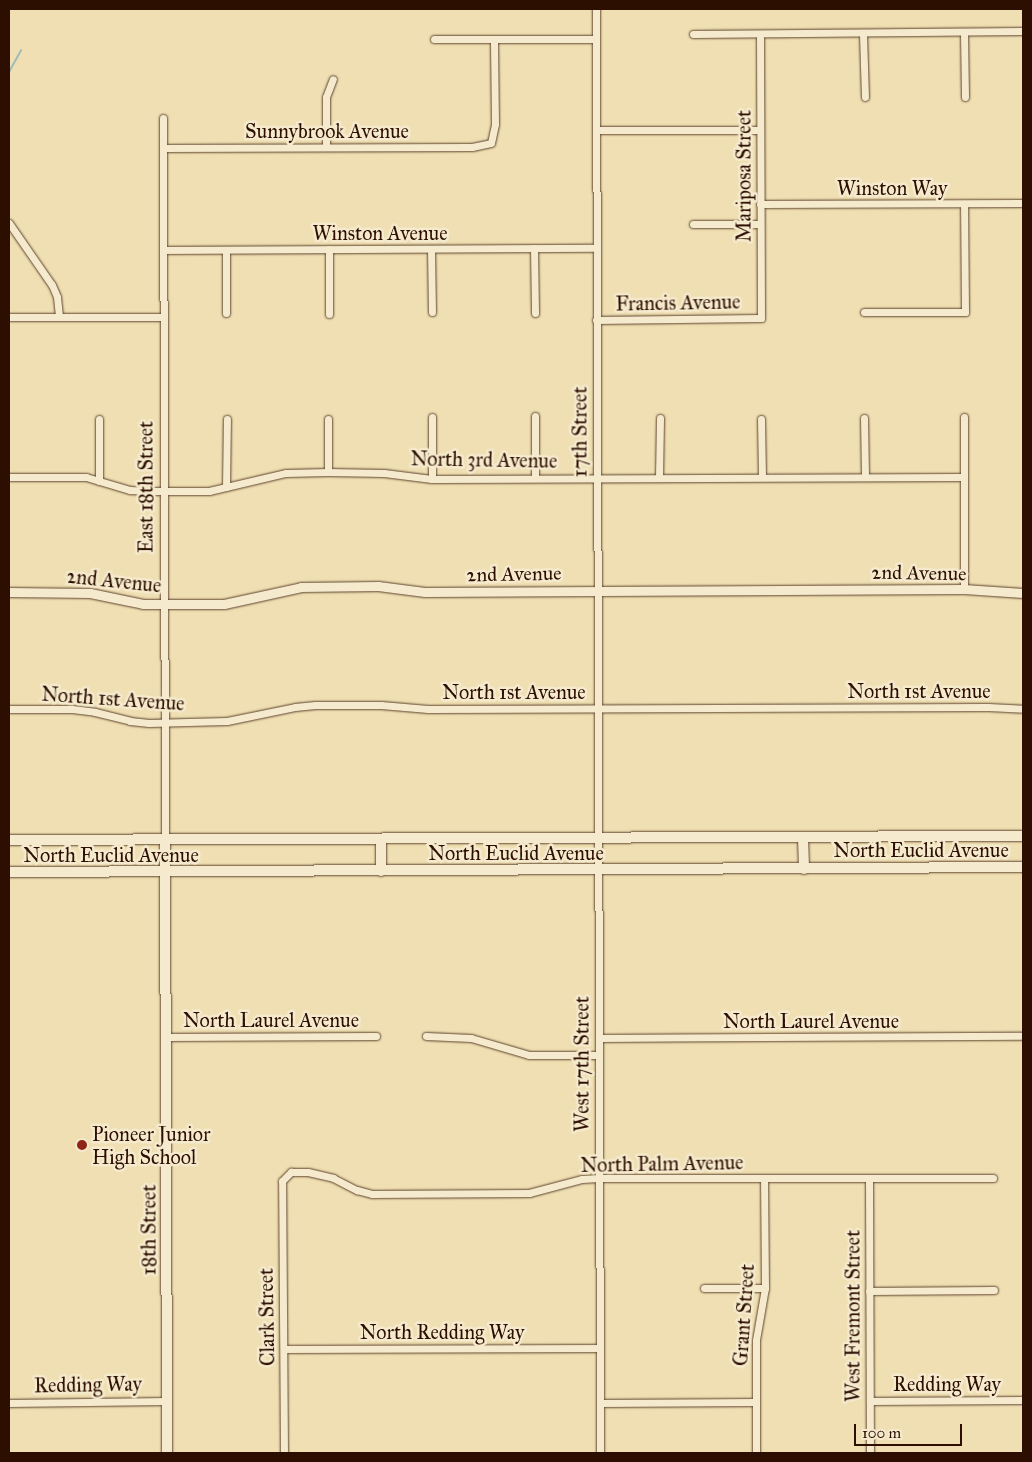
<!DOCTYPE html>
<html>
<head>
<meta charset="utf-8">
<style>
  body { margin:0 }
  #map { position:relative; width:1032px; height:1462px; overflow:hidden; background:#efdfb2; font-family:"IM FELL Great Primer",serif }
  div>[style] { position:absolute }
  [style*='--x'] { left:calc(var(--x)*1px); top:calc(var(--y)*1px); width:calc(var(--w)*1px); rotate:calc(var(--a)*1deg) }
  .stream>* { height:2px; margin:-1px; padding:0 1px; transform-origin:1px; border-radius:1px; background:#9fbab8 }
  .roads { filter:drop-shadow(0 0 1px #5e432d) drop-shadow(0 0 1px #5e432d) }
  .minor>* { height:7px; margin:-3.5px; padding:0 3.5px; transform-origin:3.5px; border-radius:3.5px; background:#f5eacd }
  .tertiary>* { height:9px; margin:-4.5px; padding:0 4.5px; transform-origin:4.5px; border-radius:4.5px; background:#f5eacd }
  .secondary>* { height:10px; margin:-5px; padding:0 5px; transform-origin:5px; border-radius:5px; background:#f5eacd }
  .dots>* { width:14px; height:14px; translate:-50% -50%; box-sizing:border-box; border:2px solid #f5eacd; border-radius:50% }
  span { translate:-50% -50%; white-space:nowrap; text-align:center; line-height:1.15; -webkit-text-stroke:5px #f5eacd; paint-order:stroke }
  .street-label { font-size:20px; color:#2d0f01 }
  .poi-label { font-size:20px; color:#2d0f01 }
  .left { translate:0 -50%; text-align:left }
  .frame { position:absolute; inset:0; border:10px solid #2d0f01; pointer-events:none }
  .scale { position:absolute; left:854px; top:1424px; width:108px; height:22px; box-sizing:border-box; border:2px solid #2d0f01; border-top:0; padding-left:6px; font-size:15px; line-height:18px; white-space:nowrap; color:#2d0f01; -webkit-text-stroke:4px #f5eacd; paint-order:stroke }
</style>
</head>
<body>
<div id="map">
  <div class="stream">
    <div style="--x:9;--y:72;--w:25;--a:-61"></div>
  </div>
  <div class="roads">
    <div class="minor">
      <div style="--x:596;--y:9;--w:1444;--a:89.84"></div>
      <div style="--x:964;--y:33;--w:64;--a:89.1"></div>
      <div style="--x:693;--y:34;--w:330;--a:-0.5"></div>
      <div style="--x:863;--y:34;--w:63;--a:88.2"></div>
      <div style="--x:434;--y:39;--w:162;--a:0"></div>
      <div style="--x:163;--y:118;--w:721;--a:89.84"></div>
      <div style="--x:596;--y:130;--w:164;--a:0"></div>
      <div style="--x:326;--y:147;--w:50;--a:-90"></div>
      <div style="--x:326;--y:97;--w:19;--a:-69"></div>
      <div style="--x:163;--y:148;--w:309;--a:-0.2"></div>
      <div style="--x:472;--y:147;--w:19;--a:-12"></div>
      <div style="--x:491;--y:143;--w:19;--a:-78"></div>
      <div style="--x:495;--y:124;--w:85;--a:-90.7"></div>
      <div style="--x:760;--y:204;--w:263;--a:-0.2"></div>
      <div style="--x:9;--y:223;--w:75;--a:55.3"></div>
      <div style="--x:52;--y:285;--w:13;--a:67"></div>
      <div style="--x:57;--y:297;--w:19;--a:84"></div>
      <div style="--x:693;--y:224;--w:67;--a:0"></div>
      <div style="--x:534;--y:248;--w:65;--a:89.1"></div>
      <div style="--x:329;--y:249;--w:65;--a:90"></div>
      <div style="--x:431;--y:249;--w:63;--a:89.1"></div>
      <div style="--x:163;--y:250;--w:433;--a:-0.3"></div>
      <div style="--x:226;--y:250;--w:63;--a:90"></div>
      <div style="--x:864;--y:312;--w:101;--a:0"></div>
      <div style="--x:965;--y:312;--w:108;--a:-90.5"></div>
      <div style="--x:9;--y:317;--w:155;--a:0"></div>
      <div style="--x:596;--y:320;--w:165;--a:-0.7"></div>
      <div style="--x:761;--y:318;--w:284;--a:-90.2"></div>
      <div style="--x:432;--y:417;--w:62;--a:90"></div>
      <div style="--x:864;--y:418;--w:59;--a:89"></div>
      <div style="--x:328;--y:419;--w:53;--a:90"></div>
      <div style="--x:761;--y:419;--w:58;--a:89"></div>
      <div style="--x:9;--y:477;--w:77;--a:0"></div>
      <div style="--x:86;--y:477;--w:46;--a:16.5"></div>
      <div style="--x:130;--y:490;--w:20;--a:3"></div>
      <div style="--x:150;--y:491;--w:59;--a:0"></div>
      <div style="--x:209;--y:491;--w:79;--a:-13.2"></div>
      <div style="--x:286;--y:473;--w:42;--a:-1.4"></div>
      <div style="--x:328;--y:472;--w:56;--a:1"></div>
      <div style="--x:384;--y:473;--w:48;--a:7.1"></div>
      <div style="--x:432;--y:479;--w:531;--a:-0.22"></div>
      <div style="--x:659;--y:477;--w:59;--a:-89"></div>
      <div style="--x:535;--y:478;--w:62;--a:-90"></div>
      <div style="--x:99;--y:481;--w:62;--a:-90"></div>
      <div style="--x:226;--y:487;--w:68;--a:-89.2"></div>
      <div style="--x:964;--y:589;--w:172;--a:-90"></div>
      <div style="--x:9;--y:709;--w:63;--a:0"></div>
      <div style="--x:72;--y:709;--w:23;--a:7"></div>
      <div style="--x:95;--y:712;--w:36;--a:14"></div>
      <div style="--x:130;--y:721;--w:19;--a:6"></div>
      <div style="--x:149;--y:723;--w:78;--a:-1.5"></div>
      <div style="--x:227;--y:721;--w:69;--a:-11.6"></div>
      <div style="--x:295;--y:707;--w:20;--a:-6"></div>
      <div style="--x:315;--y:705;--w:66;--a:0"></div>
      <div style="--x:381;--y:705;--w:47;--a:4.9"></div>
      <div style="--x:428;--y:709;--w:560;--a:-0.2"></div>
      <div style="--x:988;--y:707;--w:35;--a:3"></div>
      <div style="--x:426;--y:1036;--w:45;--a:2.5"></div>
      <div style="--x:471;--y:1038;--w:60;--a:16.3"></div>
      <div style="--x:529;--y:1055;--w:70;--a:0"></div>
      <div style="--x:166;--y:1037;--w:210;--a:-0.3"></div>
      <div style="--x:599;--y:1038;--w:424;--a:-0.3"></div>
      <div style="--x:869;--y:1178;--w:275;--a:89.8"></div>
      <div style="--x:704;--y:1288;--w:61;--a:0"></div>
      <div style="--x:869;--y:1291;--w:125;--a:-0.5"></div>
      <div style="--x:284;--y:1349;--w:315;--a:-0.2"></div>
      <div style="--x:870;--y:1401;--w:153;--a:-0.4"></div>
      <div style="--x:9;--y:1403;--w:158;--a:-0.7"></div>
      <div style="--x:600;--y:1403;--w:156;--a:-0.4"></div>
      <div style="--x:284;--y:1453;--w:272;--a:-90.4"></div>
      <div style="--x:282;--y:1181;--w:13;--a:-45"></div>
      <div style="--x:291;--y:1172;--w:17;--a:0"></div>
      <div style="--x:308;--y:1172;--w:26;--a:13"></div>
      <div style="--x:333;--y:1178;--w:27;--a:27"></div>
      <div style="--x:357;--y:1190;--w:16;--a:15"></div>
      <div style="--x:372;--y:1194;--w:157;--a:-0.4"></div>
      <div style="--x:529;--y:1193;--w:55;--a:-14.8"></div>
      <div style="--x:582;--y:1179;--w:17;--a:-3"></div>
      <div style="--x:599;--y:1178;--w:394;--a:0"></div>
      <div style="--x:756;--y:1453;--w:113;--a:-90"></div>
      <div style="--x:756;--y:1340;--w:53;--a:-80.2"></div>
      <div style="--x:765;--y:1288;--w:110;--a:-90.5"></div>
    </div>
    <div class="tertiary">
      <div style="--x:9;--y:592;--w:81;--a:0.7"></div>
      <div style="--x:90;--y:593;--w:54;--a:11.7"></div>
      <div style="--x:143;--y:604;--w:81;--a:0"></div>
      <div style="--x:224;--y:604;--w:79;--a:-12.4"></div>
      <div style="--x:301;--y:587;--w:77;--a:-0.7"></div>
      <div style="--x:378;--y:586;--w:47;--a:7.3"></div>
      <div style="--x:425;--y:592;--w:539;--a:-0.32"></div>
      <div style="--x:964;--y:589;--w:59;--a:3.9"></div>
    </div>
    <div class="secondary">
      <div style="--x:803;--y:838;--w:31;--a:88"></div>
      <div style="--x:165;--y:839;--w:614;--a:89.81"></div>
      <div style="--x:381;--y:839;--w:32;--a:90"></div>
      <div style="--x:9;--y:840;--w:1014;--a:-0.23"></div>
      <div style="--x:9;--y:872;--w:1014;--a:-0.28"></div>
    </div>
  </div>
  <div class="dots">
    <div style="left:82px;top:1145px;background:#8f2418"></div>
  </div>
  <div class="street-label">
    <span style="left:327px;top:131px">Sunnybrook Avenue</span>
    <span style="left:744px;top:176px;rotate:-90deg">Mariposa Street</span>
    <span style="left:892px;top:188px">Winston Way</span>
    <span style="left:380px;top:233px">Winston Avenue</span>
    <span style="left:678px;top:303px;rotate:-1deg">Francis Avenue</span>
    <span style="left:580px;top:432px;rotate:-90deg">17th Street</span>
    <span style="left:484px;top:460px;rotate:1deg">North 3rd Avenue</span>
    <span style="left:146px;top:487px;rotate:-90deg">East 18th Street</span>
    <span style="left:919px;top:573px;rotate:1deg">2nd Avenue</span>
    <span style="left:514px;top:574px;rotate:-1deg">2nd Avenue</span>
    <span style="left:114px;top:581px;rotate:6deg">2nd Avenue</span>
    <span style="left:919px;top:691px">North 1st Avenue</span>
    <span style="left:514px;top:692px">North 1st Avenue</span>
    <span style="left:113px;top:699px;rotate:4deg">North 1st Avenue</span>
    <span style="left:921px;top:850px">North Euclid Avenue</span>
    <span style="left:516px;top:853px">North Euclid Avenue</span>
    <span style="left:111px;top:855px">North Euclid Avenue</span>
    <span style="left:271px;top:1020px">North Laurel Avenue</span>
    <span style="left:811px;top:1021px">North Laurel Avenue</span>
    <span style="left:582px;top:1064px;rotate:-90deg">West 17th Street</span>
    <span style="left:662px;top:1164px;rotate:-1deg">North Palm Avenue</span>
    <span style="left:149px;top:1230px;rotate:-90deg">18th Street</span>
    <span style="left:744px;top:1315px;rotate:-86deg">Grant Street</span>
    <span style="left:853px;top:1316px;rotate:-90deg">West Fremont Street</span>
    <span style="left:267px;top:1317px;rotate:-91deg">Clark Street</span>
    <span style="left:442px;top:1332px">North Redding Way</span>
    <span style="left:947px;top:1384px">Redding Way</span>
    <span style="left:88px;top:1385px;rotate:-1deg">Redding Way</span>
  </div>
  <div class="poi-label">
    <span class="left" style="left:92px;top:1146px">Pioneer Junior<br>High School</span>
  </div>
  <div class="frame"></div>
  <div class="scale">100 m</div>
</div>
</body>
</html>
